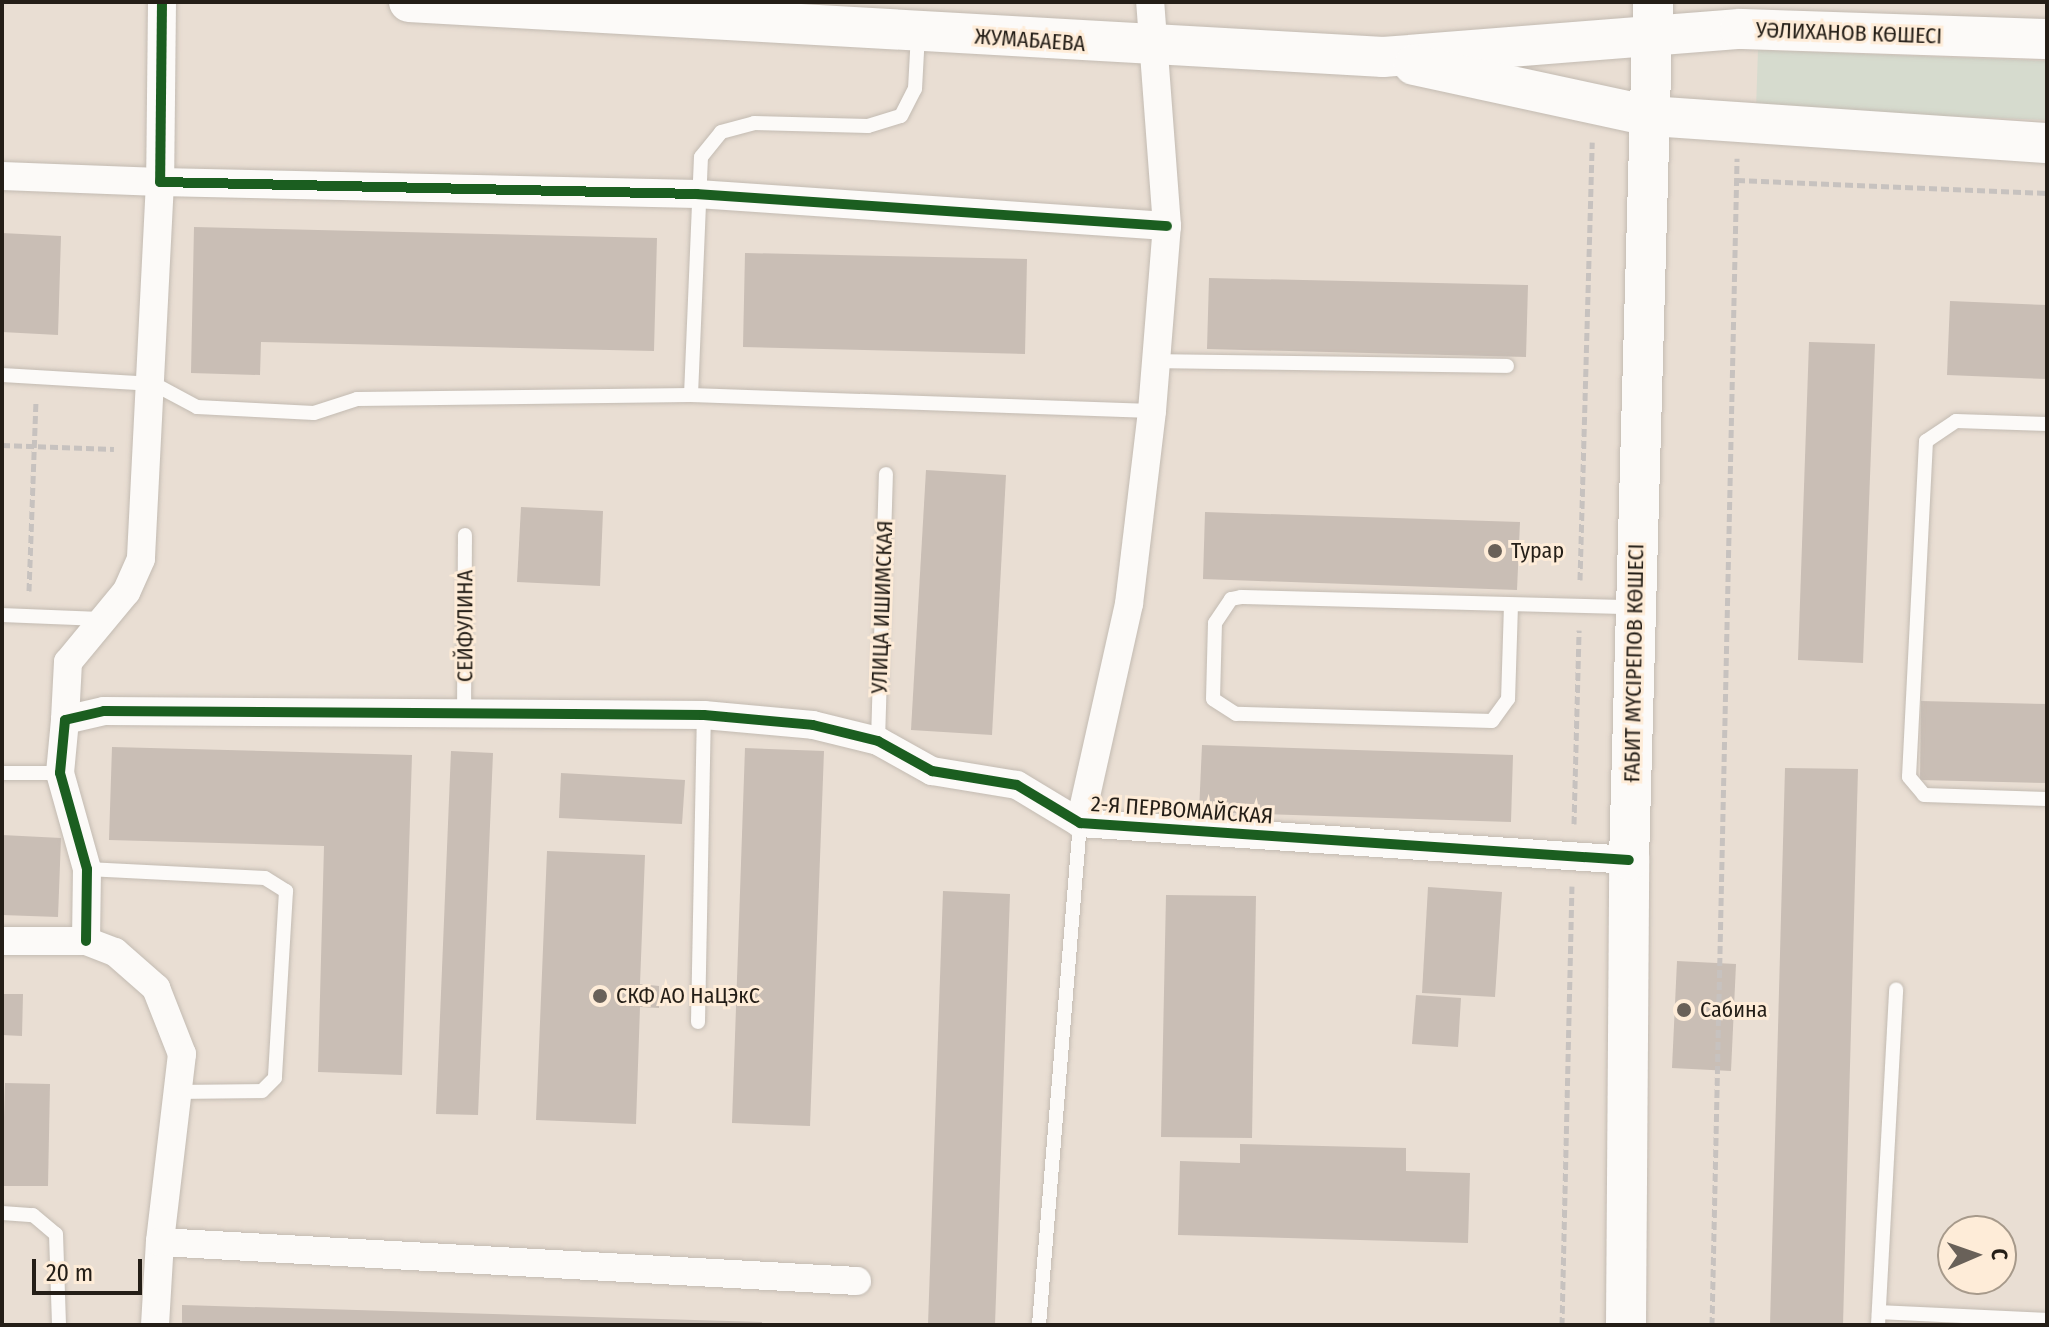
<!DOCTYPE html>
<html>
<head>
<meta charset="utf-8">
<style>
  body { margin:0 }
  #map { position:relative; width:2049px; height:1327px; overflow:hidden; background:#e9ded3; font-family:"Fira Sans Condensed",sans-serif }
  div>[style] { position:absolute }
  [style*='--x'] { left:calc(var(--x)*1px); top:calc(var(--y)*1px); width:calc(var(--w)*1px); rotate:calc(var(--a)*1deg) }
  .green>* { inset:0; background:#d6dbce }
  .building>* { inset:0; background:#c9beb5 }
  .path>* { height:5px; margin-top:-2.5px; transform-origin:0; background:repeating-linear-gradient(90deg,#c7c2bf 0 8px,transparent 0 12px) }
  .roads { filter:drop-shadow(0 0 2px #c3bbb2) drop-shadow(0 0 2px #c3bbb2) }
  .lane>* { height:14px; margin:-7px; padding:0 7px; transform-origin:7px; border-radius:7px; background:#fcfaf8 }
  .street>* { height:28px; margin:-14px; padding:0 14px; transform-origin:14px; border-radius:14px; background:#fcfaf8 }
  .secondary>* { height:40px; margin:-20px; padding:0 20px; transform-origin:20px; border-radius:20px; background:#fcfaf8 }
  .cycleway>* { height:10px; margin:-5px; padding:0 5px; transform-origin:5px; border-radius:5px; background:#1b5e20 }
  .dots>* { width:22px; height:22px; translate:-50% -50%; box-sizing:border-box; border:4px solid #feecd8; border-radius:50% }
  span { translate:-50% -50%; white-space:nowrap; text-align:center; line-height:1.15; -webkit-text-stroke:6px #feecd8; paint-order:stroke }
  .street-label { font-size:22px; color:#241e17 }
  .poi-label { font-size:22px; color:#241e17 }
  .left { translate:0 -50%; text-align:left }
  .frame { position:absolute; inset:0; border:4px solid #241e17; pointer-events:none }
  .north { position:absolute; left:1937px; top:1215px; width:80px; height:80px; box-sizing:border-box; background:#feecd8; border:2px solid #a79a8b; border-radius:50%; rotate:88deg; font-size:22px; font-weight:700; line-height:32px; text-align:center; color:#241e17 }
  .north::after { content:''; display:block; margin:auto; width:28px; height:36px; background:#696159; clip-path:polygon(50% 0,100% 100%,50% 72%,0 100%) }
  .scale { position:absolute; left:32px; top:1259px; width:110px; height:36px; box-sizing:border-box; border:4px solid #241e17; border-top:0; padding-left:10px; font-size:24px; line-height:28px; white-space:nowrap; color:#241e17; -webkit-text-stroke:6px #feecd8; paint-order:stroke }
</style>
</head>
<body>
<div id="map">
  <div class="green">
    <div style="clip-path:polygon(1758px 50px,2047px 61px,2047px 120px,1756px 109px)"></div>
  </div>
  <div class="building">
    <div style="clip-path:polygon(194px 227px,657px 238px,654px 351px,261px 342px,260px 375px,191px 373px)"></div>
    <div style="clip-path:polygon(2px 233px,61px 236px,58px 335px,2px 332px)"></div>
    <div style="clip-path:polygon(745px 253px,1027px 259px,1025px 354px,743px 347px)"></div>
    <div style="clip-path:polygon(1209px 278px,1528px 285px,1526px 357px,1207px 349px)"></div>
    <div style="clip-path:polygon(1950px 301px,2047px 305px,2047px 379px,1947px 375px)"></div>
    <div style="clip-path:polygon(1809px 342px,1875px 344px,1863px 663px,1798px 660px)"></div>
    <div style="clip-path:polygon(926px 470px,1006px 475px,992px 735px,911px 730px)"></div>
    <div style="clip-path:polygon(521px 507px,603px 511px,600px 586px,517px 582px)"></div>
    <div style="clip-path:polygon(1205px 512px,1520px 522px,1517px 590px,1203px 579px)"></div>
    <div style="clip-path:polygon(1921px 701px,2047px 704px,2047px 783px,1920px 780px)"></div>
    <div style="clip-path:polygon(1202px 745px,1513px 755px,1511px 822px,1199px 812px)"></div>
    <div style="clip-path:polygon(112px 747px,412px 755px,402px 1075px,318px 1072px,324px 846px,109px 840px)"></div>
    <div style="clip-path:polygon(745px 748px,824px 751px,810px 1126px,732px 1123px)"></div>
    <div style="clip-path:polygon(451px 751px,493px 753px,478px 1115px,436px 1114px)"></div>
    <div style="clip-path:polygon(1785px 768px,1858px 769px,1843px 1325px,1770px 1325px)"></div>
    <div style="clip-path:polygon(561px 773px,685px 780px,682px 824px,559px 818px)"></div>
    <div style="clip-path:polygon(2px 835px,61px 838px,58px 917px,2px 915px)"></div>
    <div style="clip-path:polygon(547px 851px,645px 855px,640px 984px,659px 986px,659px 1008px,640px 1007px,636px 1124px,536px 1120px)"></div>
    <div style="clip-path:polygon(1428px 887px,1502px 892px,1495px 997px,1422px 993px)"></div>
    <div style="clip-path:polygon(943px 891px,1010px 894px,995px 1325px,928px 1325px)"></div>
    <div style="clip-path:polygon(1166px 895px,1256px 896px,1252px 1138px,1161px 1137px)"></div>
    <div style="clip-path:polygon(1677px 961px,1736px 964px,1731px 1071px,1672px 1068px)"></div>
    <div style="clip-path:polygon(2px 994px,23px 994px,22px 1036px,2px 1035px)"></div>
    <div style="clip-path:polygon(1416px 995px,1461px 998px,1458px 1047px,1412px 1044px)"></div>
    <div style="clip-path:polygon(5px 1083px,50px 1084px,48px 1186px,2px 1186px)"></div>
    <div style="clip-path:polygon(1240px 1144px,1406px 1148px,1406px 1171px,1470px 1173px,1468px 1243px,1178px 1235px,1180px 1161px,1240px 1163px)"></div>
    <div style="clip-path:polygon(182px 1305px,762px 1322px,762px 1325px,182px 1325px)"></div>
  </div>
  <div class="path">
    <div style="--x:1737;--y:180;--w:310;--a:2.4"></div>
    <div style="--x:2;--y:445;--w:112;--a:2"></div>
    <div style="--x:1580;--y:580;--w:438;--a:-88.4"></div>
    <div style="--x:29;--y:591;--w:190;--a:-87.9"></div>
    <div style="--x:1574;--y:824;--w:194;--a:-88.5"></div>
    <div style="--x:1562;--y:1325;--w:439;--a:-88.7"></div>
    <div style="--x:1712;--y:1325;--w:1167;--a:-88.77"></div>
  </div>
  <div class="roads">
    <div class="lane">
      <div style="--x:1156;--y:361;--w:351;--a:0.8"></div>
      <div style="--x:2;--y:375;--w:152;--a:3.4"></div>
      <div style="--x:154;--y:384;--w:49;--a:28.1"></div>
      <div style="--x:197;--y:407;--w:117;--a:2.9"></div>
      <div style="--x:314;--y:413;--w:45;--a:-18"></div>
      <div style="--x:357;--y:399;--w:334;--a:-0.7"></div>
      <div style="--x:691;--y:395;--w:461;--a:2"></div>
      <div style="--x:691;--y:395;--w:238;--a:-87.6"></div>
      <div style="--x:701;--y:157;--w:32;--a:-51"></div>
      <div style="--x:721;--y:132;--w:34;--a:-15"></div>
      <div style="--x:754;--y:123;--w:114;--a:1.5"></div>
      <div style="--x:868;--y:126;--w:34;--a:-17"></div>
      <div style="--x:901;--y:116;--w:30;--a:-63"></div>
      <div style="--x:915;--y:89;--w:55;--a:-86.9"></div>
      <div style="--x:2047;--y:424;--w:91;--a:-178.1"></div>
      <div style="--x:1956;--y:421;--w:36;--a:146"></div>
      <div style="--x:1926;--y:441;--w:336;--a:92.9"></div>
      <div style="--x:1909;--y:777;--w:23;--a:50"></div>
      <div style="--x:1924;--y:795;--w:123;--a:1.9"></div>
      <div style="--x:1511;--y:605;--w:94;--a:91.8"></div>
      <div style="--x:1508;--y:699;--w:27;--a:126"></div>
      <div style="--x:1492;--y:721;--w:256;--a:-178.4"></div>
      <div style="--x:1236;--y:714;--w:27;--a:-147"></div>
      <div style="--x:1213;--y:699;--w:76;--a:-88.5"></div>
      <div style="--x:1215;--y:623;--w:29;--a:-56"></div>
      <div style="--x:1231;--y:599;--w:10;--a:-11"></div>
      <div style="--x:1241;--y:597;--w:394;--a:1.5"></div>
      <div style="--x:2;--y:615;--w:98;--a:2.3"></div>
      <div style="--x:464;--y:718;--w:183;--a:-89.7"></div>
      <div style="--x:878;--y:741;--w:267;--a:-88.3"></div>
      <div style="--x:2;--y:773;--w:58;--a:0"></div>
      <div style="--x:87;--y:869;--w:178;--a:2.9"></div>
      <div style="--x:265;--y:878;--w:25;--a:32"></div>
      <div style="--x:286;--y:891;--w:187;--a:93.4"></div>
      <div style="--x:275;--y:1078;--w:18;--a:135"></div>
      <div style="--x:262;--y:1091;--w:81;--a:179.3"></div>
      <div style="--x:698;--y:1022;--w:307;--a:-88.9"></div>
      <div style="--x:2;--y:1213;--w:31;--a:4"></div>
      <div style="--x:33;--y:1215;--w:30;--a:40"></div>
      <div style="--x:56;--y:1234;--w:91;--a:88.1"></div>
      <div style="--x:1879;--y:1312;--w:168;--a:2.7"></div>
      <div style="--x:1039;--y:1325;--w:504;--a:-85.33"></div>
      <div style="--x:1878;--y:1325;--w:336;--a:-86.9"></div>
    </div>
    <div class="street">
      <div style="--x:162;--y:2;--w:180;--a:90.6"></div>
      <div style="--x:160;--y:182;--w:537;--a:1.28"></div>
      <div style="--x:697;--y:194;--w:471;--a:3.9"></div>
      <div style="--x:2;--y:176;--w:158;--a:2.2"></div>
      <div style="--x:160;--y:182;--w:377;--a:92.9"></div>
      <div style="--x:141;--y:559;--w:36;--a:114"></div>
      <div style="--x:126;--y:592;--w:91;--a:129.6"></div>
      <div style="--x:68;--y:662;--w:58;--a:93"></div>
      <div style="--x:1080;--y:823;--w:224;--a:-77.4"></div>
      <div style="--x:1129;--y:604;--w:194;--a:-83.2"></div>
      <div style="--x:1152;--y:411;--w:186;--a:-85.4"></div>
      <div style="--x:1167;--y:226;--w:225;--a:-94.3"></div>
      <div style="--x:2;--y:941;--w:84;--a:0"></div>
      <div style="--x:86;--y:941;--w:31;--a:21"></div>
      <div style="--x:115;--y:952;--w:55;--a:41.3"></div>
      <div style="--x:156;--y:988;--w:71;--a:68.5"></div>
      <div style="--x:182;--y:1054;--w:189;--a:96.7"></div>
      <div style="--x:86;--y:941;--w:72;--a:-89.2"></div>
      <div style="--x:87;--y:869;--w:100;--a:-105.7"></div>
      <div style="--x:60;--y:773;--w:53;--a:-84.6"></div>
      <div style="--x:65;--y:720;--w:40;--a:-13"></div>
      <div style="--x:104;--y:711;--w:600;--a:0.38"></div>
      <div style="--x:704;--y:715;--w:109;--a:5.2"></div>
      <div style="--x:813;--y:725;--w:67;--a:13.8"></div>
      <div style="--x:878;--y:741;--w:62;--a:29.1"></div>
      <div style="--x:932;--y:771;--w:86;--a:9.4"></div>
      <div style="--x:1017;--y:785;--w:74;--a:31.1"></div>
      <div style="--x:1080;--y:823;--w:550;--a:3.86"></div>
      <div style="--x:155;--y:1325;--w:83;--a:-86.6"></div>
      <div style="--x:160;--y:1242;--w:698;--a:3.2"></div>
    </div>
    <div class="secondary">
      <div style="--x:409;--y:2;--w:976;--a:3.23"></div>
      <div style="--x:1383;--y:57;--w:358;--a:-4.5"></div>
      <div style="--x:1740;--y:29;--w:307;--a:1.9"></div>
      <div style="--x:1414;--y:65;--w:241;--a:12.2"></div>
      <div style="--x:1650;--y:116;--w:398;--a:3.9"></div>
      <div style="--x:1626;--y:1325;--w:465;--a:-89.6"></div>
      <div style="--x:1629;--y:860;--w:858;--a:-88.4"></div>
    </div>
  </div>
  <div class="cycleway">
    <div style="--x:162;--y:2;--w:180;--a:90.6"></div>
    <div style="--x:160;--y:182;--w:537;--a:1.28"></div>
    <div style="--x:697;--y:194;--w:471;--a:3.9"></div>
    <div style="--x:86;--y:941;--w:72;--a:-89.2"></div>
    <div style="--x:87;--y:869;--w:100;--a:-105.7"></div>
    <div style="--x:60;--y:773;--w:53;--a:-84.6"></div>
    <div style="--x:65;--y:720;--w:40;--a:-13"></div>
    <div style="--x:104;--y:711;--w:600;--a:0.38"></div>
    <div style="--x:704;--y:715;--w:109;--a:5.2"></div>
    <div style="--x:813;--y:725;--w:67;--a:13.8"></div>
    <div style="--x:878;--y:741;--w:62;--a:29.1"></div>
    <div style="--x:932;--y:771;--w:86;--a:9.4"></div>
    <div style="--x:1017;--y:785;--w:74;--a:31.1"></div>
    <div style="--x:1080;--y:823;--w:550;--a:3.86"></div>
  </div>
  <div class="dots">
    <div style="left:1495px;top:551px;background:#696159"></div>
    <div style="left:600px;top:996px;background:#696159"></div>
    <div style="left:1684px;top:1010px;background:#696159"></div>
  </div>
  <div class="street-label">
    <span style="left:1849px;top:33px;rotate:2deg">УӘЛИХАНОВ КӨШЕСІ</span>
    <span style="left:1030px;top:40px;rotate:4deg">ЖУМАБАЕВА</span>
    <span style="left:882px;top:607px;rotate:-88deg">УЛИЦА ИШИМСКАЯ</span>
    <span style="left:465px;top:626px;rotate:-90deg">СЕЙФУЛИНА</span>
    <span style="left:1634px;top:663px;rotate:-89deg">ҒАБИТ МҮСІРЕПОВ КӨШЕСІ</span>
    <span style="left:1182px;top:810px;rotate:4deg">2-Я ПЕРВОМАЙСКАЯ</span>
  </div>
  <div class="poi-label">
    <span class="left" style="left:1511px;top:551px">Турар</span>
    <span class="left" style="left:616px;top:996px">СКФ АО НаЦЭкС</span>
    <span class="left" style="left:1700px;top:1010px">Сабина</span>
  </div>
  <div class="frame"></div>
  <div class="north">С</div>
  <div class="scale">20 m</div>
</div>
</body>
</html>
